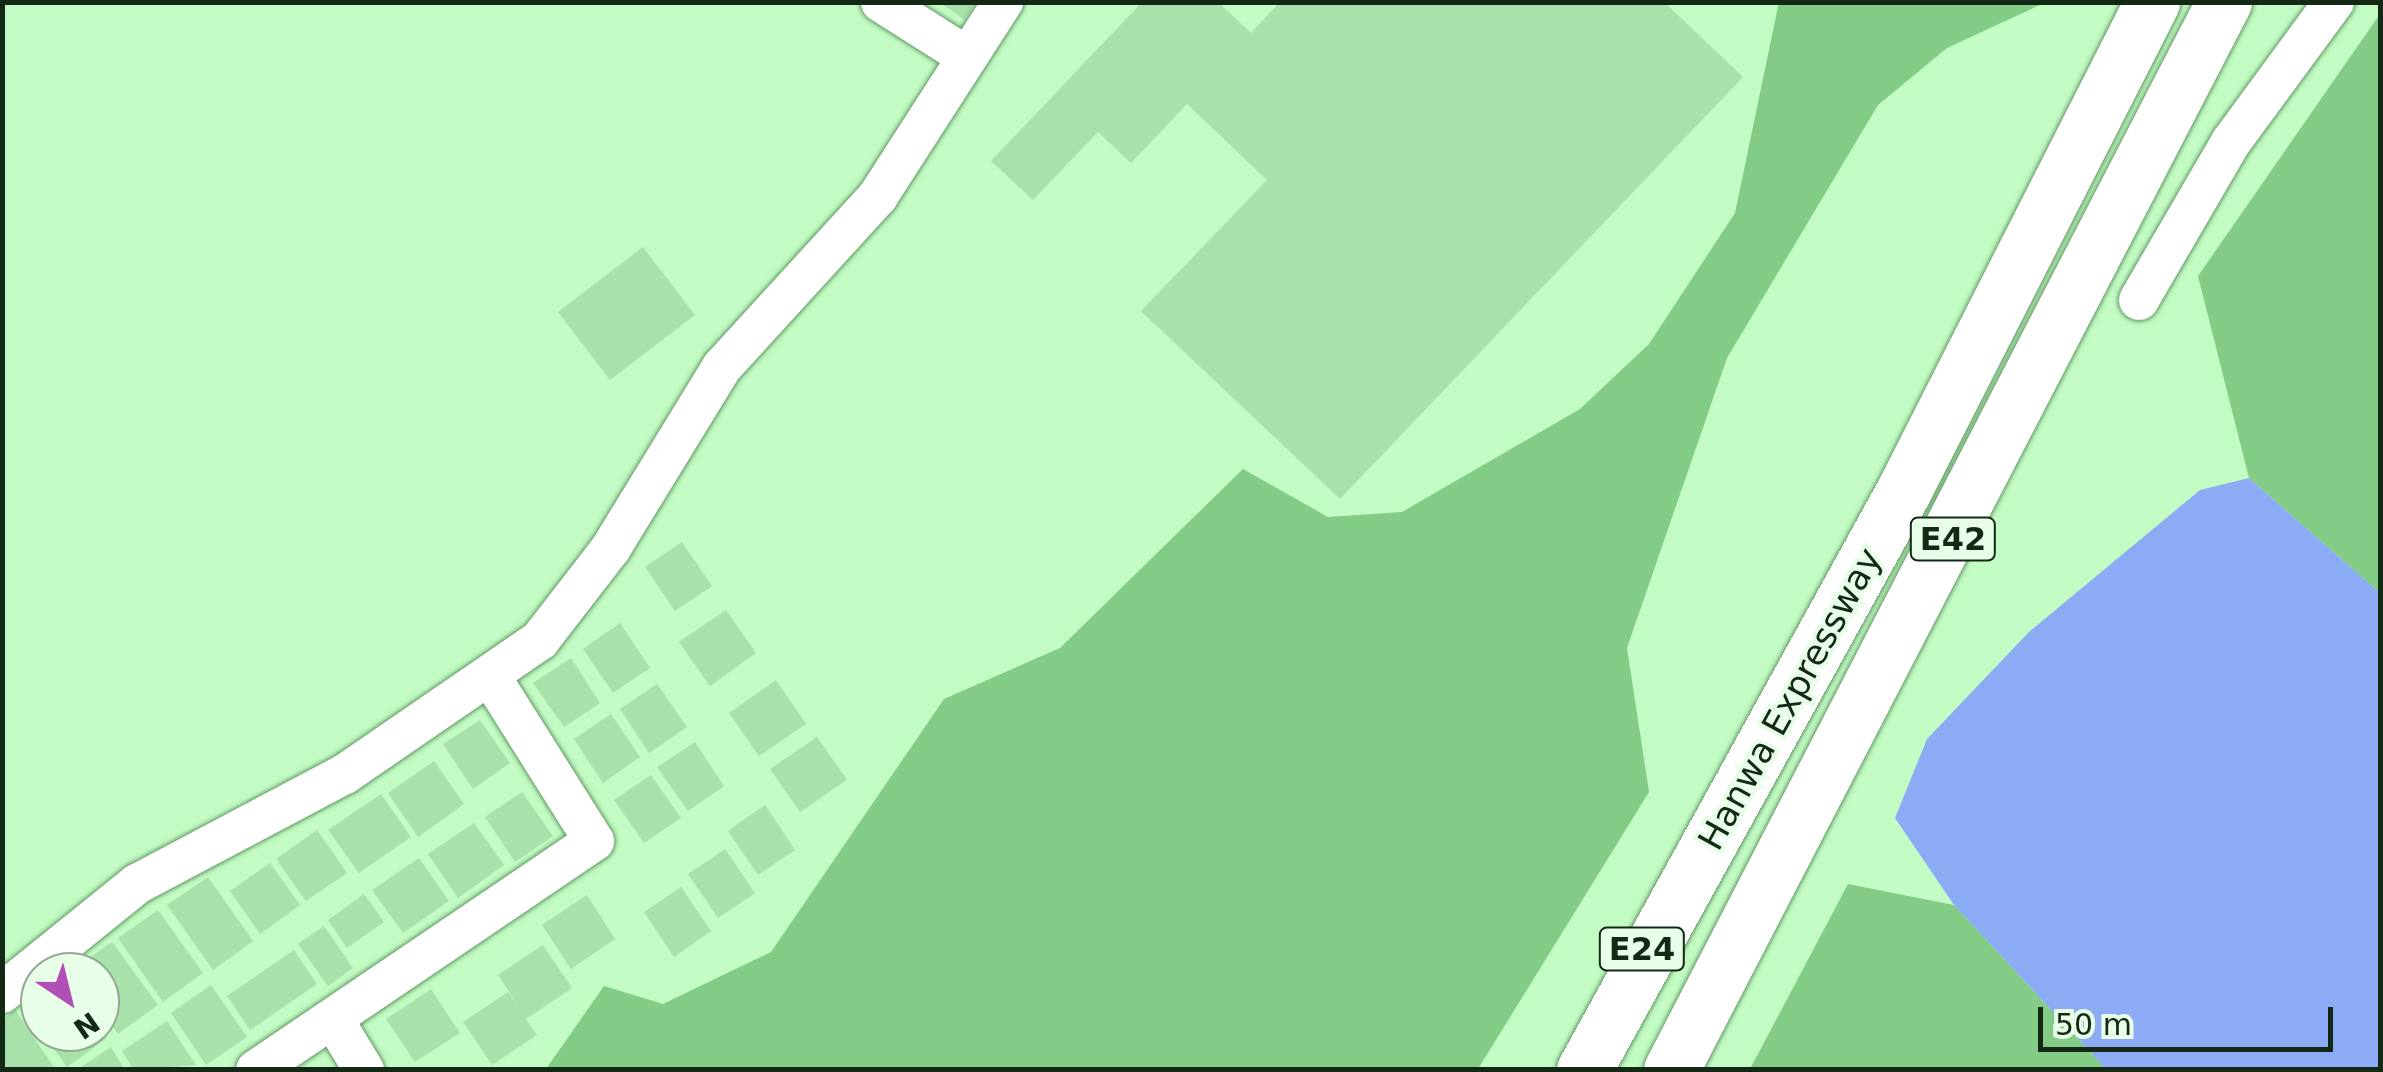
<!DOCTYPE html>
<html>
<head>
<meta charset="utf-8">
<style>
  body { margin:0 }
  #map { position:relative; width:2383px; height:1072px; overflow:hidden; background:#c2fbc3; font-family:"DejaVu Sans",sans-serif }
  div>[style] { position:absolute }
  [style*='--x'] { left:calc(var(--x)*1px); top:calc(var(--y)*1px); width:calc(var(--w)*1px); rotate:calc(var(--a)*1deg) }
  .green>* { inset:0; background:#83cc86 }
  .water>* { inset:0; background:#8babf4 }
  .building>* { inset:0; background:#a8e1aa }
  .roads { filter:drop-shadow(0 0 2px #619763) drop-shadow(0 0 2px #619763) }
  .minor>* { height:40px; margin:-20px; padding:0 20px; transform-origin:20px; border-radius:20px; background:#fff }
  .motorway>* { height:55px; margin:-27.5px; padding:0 27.5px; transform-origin:27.5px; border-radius:27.5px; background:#fff }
  span { translate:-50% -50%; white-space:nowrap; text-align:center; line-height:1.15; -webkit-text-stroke:8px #e8fee8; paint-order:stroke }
  .shield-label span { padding:2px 8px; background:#e8fee8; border:2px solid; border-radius:8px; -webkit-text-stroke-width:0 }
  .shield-label { font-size:32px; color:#132915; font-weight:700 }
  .street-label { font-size:35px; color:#132915 }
  .frame { position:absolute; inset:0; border:5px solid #132915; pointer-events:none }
  .north { position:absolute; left:20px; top:952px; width:100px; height:100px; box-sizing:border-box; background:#e8fee8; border:2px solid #93a994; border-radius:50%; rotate:145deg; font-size:28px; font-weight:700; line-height:40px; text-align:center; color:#132915 }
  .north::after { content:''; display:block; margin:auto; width:35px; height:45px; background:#b14fb7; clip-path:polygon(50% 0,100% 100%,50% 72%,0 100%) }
  .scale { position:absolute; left:2038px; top:1007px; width:295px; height:45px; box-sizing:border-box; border:5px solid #132915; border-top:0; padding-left:12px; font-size:30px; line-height:35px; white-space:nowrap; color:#132915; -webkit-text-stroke:8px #e8fee8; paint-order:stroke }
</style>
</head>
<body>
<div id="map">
  <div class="green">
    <div style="clip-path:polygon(1779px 2px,2044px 3px,1947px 48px,1878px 105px,1727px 358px,1627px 648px,1649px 792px,1478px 1069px,546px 1069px,604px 986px,663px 1004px,771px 952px,944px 699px,1060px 648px,1243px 469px,1328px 517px,1402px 512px,1580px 409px,1649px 344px,1735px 213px)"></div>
    <div style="clip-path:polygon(2380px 14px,2380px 593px,2249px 478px,2198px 276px)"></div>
    <div style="clip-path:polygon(1848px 884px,1954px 905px,2106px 1069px,1750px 1069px)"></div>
  </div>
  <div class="water">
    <div style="clip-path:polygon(2249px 478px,2380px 593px,2380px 1069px,2106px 1069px,1954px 905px,1895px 818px,1927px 739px,2029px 632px,2200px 490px)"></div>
  </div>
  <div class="building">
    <div style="clip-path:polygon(939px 2px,976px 2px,965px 20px)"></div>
    <div style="clip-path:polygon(1142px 2px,1218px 2px,1251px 33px,1280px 2px,1664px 2px,1743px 77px,1340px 499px,1141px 311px,1267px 180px,1187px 104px,1131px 163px,1098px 132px,1033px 200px,991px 161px)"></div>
    <div style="clip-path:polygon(643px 247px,695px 315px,610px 380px,558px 312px)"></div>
    <div style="clip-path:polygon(682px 542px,712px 586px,675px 611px,645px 567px)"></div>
    <div style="clip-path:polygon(726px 610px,756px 653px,710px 686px,679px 642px)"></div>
    <div style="clip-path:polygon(620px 623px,650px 668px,613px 693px,583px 649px)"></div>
    <div style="clip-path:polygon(571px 658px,600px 703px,564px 727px,533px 683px)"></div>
    <div style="clip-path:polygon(776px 680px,806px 724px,759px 756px,729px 713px)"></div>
    <div style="clip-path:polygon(657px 684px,687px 727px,649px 753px,620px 709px)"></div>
    <div style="clip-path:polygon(611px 714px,640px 757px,603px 783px,574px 739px)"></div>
    <div style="clip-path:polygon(480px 720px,510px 763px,473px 789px,443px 744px)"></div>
    <div style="clip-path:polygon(817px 737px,847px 780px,800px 812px,770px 769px)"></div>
    <div style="clip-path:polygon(695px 742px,724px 786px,688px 811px,657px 767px)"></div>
    <div style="clip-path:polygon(434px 761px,464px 804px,418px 837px,388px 793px)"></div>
    <div style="clip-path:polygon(651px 775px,681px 818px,644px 843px,614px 800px)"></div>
    <div style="clip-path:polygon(522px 792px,553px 836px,515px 862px,485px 817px)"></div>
    <div style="clip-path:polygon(381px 794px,411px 837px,359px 873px,328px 830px)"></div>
    <div style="clip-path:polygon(765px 805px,795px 850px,758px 875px,728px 831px)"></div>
    <div style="clip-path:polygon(474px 823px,504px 865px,458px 898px,428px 854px)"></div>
    <div style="clip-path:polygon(317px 830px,347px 873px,306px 901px,276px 859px)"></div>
    <div style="clip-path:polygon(725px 849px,755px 893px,718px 918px,688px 874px)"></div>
    <div style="clip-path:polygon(419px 858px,449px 901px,403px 933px,372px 890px)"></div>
    <div style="clip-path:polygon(270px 863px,300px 905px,260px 934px,230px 891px)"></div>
    <div style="clip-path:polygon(208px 877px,253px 941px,213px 970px,167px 905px)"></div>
    <div style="clip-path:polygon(681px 887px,711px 931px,674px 957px,644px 912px)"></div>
    <div style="clip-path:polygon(364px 894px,384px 922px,347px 948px,328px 920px)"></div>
    <div style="clip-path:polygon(587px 895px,615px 939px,571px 969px,542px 925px)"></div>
    <div style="clip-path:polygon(158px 910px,203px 973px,163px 1002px,118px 938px)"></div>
    <div style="clip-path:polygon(324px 926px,353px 968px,328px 986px,298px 944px)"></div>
    <div style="clip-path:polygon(112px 942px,158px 1005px,118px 1034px,100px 1009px,100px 972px,69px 972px)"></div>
    <div style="clip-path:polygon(543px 945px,572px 988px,526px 1019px,537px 1035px,492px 1065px,463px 1022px,508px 992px,518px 1005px,498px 975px)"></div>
    <div style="clip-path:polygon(294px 950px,317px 984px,250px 1030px,227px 996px)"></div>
    <div style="clip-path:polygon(211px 985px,247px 1037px,206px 1065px,171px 1013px)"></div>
    <div style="clip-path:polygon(431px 989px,460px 1033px,415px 1062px,386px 1019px)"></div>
    <div style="clip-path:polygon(15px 1010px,56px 1070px,2px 1070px,2px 1020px)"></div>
    <div style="clip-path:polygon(167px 1021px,196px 1065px,134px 1070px,122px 1051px)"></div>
    <div style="clip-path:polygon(100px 1028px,107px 1038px,67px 1067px,42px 1032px)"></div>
    <div style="clip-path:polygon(111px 1047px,125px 1070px,77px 1070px)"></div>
  </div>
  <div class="roads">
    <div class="minor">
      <div style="--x:881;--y:2;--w:101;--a:32.4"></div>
      <div style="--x:2139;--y:300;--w:183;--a:-59.8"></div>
      <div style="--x:2231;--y:142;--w:174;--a:-53.7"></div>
      <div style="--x:2;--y:993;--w:174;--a:-38.9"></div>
      <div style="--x:137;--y:884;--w:235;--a:-27.9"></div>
      <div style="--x:345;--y:774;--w:237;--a:-34.5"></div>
      <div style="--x:540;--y:640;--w:116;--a:-52.3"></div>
      <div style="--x:611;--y:548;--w:212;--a:-58.5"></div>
      <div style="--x:722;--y:367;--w:231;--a:-47.6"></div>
      <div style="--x:878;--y:196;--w:231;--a:-57.2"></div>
      <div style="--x:333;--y:1019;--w:60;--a:58.7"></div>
      <div style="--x:256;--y:1070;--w:408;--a:-34.1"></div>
      <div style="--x:594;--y:841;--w:191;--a:-122.2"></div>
    </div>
    <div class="motorway">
      <div style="--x:1584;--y:1070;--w:660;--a:-61.11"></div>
      <div style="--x:1903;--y:492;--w:550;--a:-63.06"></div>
      <div style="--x:1671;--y:1070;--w:1203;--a:-62.63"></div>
    </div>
  </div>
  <div class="shield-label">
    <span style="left:1953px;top:539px">E42</span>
    <span style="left:1642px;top:949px">E24</span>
  </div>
  <div class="street-label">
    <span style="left:1790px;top:699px;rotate:-61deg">Hanwa Expressway</span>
  </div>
  <div class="frame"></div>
  <div class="north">N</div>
  <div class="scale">50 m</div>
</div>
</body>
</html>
